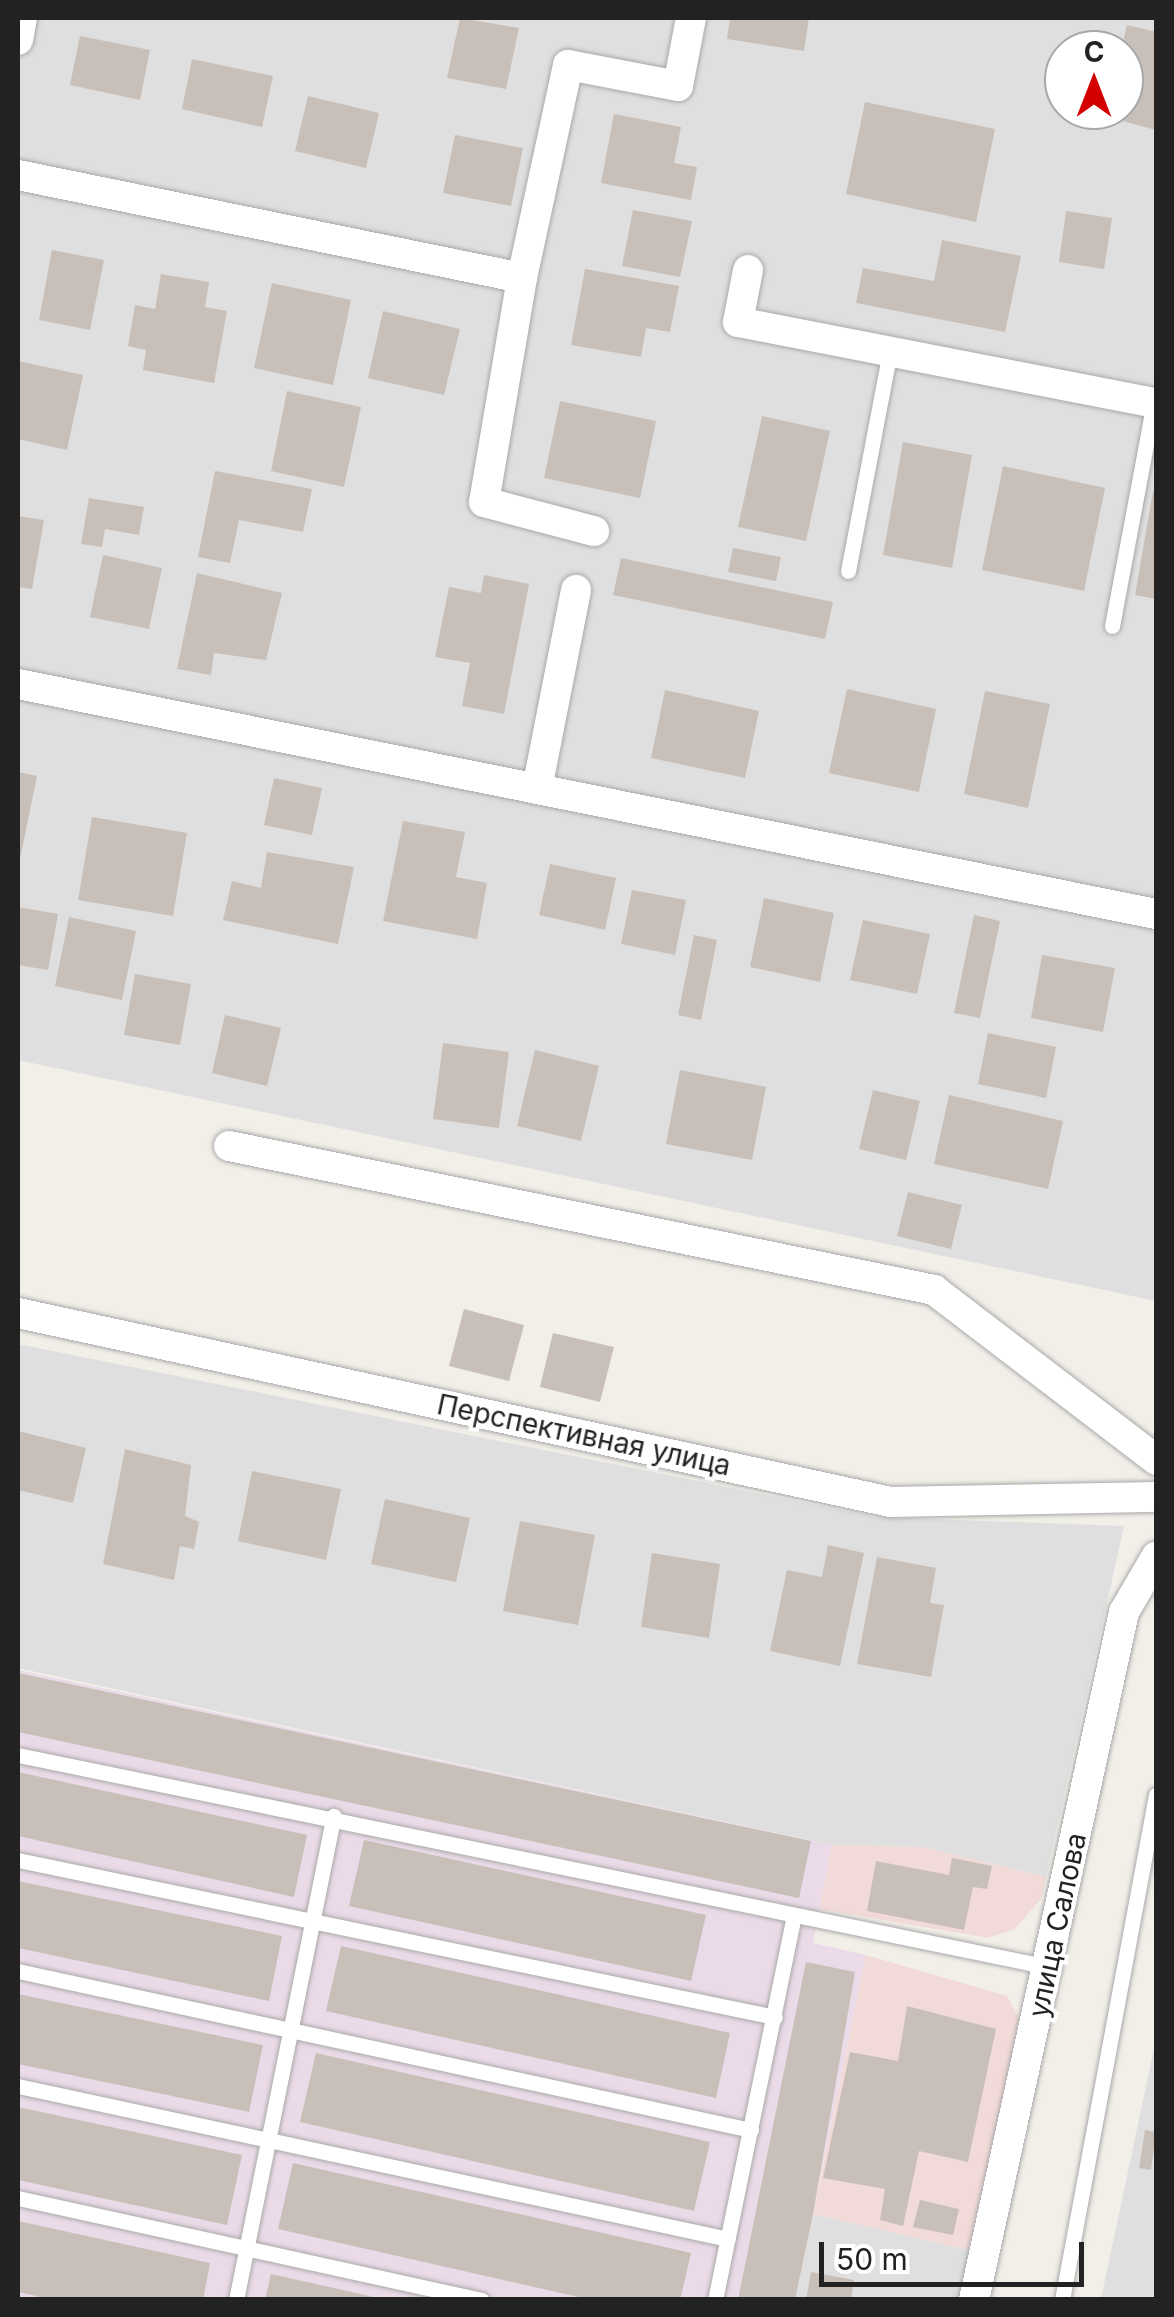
<!DOCTYPE html>
<html>
<head>
<meta charset="utf-8">
<style>
  body { margin:0 }
  #map { position:relative; width:1174px; height:2317px; overflow:hidden; background:#f2efe9; font-family:Inter,sans-serif }
  div>[style] { position:absolute }
  [style*='--x'] { left:calc(var(--x)*1px); top:calc(var(--y)*1px); width:calc(var(--w)*1px); rotate:calc(var(--a)*1deg) }
  .residential>* { inset:0; background:#e0dfdf }
  .commercial>* { inset:0; background:#f2dad9 }
  .industrial>* { inset:0; background:#ebdbe8 }
  .building>* { inset:0; background:#c7bfb8 }
  .roads { filter:drop-shadow(0 0 2px #a9a9a9) drop-shadow(0 0 2px #a9a9a9) }
  .lane>* { height:15px; margin:-7.5px; padding:0 7.5px; transform-origin:7.5px; border-radius:7.5px; background:#fff }
  .street>* { height:30px; margin:-15px; padding:0 15px; transform-origin:15px; border-radius:15px; background:#fff }
  span { translate:-50% -50%; white-space:nowrap; text-align:center; line-height:1.15; -webkit-text-stroke:8px #fff; paint-order:stroke }
  .street-label { font-size:28px; color:#222 }
  .frame { position:absolute; inset:0; border:20px solid #222; pointer-events:none }
  .north { position:absolute; left:1044px; top:30px; width:100px; height:100px; box-sizing:border-box; background:#fff; border:2px solid #a7a7a7; border-radius:50%; rotate:0deg; font-size:28px; font-weight:700; line-height:40px; text-align:center; color:#222 }
  .north::after { content:''; display:block; margin:auto; width:35px; height:45px; background:#d40000; clip-path:polygon(50% 0,100% 100%,50% 72%,0 100%) }
  .scale { position:absolute; left:819px; top:2242px; width:265px; height:45px; box-sizing:border-box; border:5px solid #222; border-top:0; padding-left:12px; font-size:30px; line-height:35px; white-space:nowrap; color:#222; -webkit-text-stroke:8px #fff; paint-order:stroke }
</style>
</head>
<body>
<div id="map">
  <div class="residential">
    <div style="clip-path:polygon(evenodd,18px 18px,1156px 18px,1156px 1301px,18px 1060px,18px 18px,1064px 50px,1124px 50px,1124px 110px,1064px 110px,1064px 50px)"></div>
    <div style="clip-path:polygon(18px 1344px,876px 1517px,1124px 1526px,1046px 1877px,923px 1847px,832px 1845px,18px 1668px)"></div>
    <div style="clip-path:polygon(1156px 2039px,1156px 2299px,1101px 2299px)"></div>
    <div style="clip-path:polygon(813px 2214px,974px 2251px,964px 2299px,795px 2300px)"></div>
  </div>
  <div class="commercial">
    <div style="clip-path:polygon(832px 1845px,923px 1847px,1046px 1877px,1041px 1899px,1015px 1929px,988px 1938px,819px 1909px)"></div>
    <div style="clip-path:polygon(866px 1955px,1007px 1996px,1020px 2020px,974px 2251px,813px 2214px)"></div>
  </div>
  <div class="industrial">
    <div style="clip-path:polygon(18px 1670px,832px 1845px,813px 1943px,866px 1955px,795px 2299px,18px 2300px)"></div>
  </div>
  <div class="building">
    <div style="clip-path:polygon(460px 18px,519px 28px,506px 89px,447px 78px)"></div>
    <div style="clip-path:polygon(730px 18px,809px 18px,804px 51px,727px 39px)"></div>
    <div style="clip-path:polygon(1127px 25px,1156px 32px,1156px 130px,1104px 116px,1105px 110px,1124px 110px,1121px 50px)"></div>
    <div style="clip-path:polygon(80px 36px,150px 50px,140px 100px,70px 85px)"></div>
    <div style="clip-path:polygon(192px 59px,273px 76px,262px 127px,182px 109px)"></div>
    <div style="clip-path:polygon(308px 96px,379px 113px,366px 168px,295px 151px)"></div>
    <div style="clip-path:polygon(865px 102px,995px 129px,976px 222px,846px 194px)"></div>
    <div style="clip-path:polygon(614px 114px,681px 127px,674px 163px,697px 167px,691px 200px,601px 183px)"></div>
    <div style="clip-path:polygon(455px 135px,523px 148px,511px 206px,443px 193px)"></div>
    <div style="clip-path:polygon(633px 210px,692px 221px,680px 277px,622px 266px)"></div>
    <div style="clip-path:polygon(1066px 211px,1112px 218px,1104px 269px,1059px 262px)"></div>
    <div style="clip-path:polygon(942px 240px,1021px 256px,1005px 332px,856px 303px,863px 268px,934px 281px)"></div>
    <div style="clip-path:polygon(52px 250px,104px 260px,90px 330px,39px 320px)"></div>
    <div style="clip-path:polygon(585px 269px,679px 286px,670px 332px,646px 328px,641px 357px,571px 345px)"></div>
    <div style="clip-path:polygon(161px 274px,209px 282px,205px 307px,227px 311px,214px 383px,143px 370px,146px 350px,128px 346px,135px 305px,155px 309px)"></div>
    <div style="clip-path:polygon(272px 283px,351px 300px,333px 385px,254px 368px)"></div>
    <div style="clip-path:polygon(383px 311px,460px 329px,444px 395px,368px 378px)"></div>
    <div style="clip-path:polygon(18px 361px,83px 375px,67px 450px,18px 439px)"></div>
    <div style="clip-path:polygon(287px 391px,361px 407px,344px 487px,271px 471px)"></div>
    <div style="clip-path:polygon(560px 401px,656px 421px,640px 498px,544px 478px)"></div>
    <div style="clip-path:polygon(762px 416px,830px 431px,806px 541px,738px 527px)"></div>
    <div style="clip-path:polygon(903px 442px,972px 455px,952px 568px,883px 555px)"></div>
    <div style="clip-path:polygon(1003px 466px,1105px 488px,1084px 591px,982px 570px)"></div>
    <div style="clip-path:polygon(215px 471px,312px 489px,303px 532px,239px 520px,230px 563px,198px 557px)"></div>
    <div style="clip-path:polygon(1153px 491px,1156px 492px,1156px 599px,1135px 595px)"></div>
    <div style="clip-path:polygon(89px 498px,144px 507px,139px 535px,105px 529px,102px 547px,81px 544px)"></div>
    <div style="clip-path:polygon(18px 516px,44px 520px,32px 589px,18px 587px)"></div>
    <div style="clip-path:polygon(733px 548px,781px 557px,776px 581px,728px 572px)"></div>
    <div style="clip-path:polygon(103px 555px,162px 568px,149px 629px,90px 617px)"></div>
    <div style="clip-path:polygon(621px 558px,833px 602px,825px 639px,613px 595px)"></div>
    <div style="clip-path:polygon(197px 573px,282px 593px,266px 660px,214px 653px,211px 675px,177px 669px)"></div>
    <div style="clip-path:polygon(484px 575px,529px 584px,504px 714px,462px 706px,470px 663px,435px 657px,449px 587px,481px 593px)"></div>
    <div style="clip-path:polygon(847px 689px,936px 709px,919px 792px,829px 773px)"></div>
    <div style="clip-path:polygon(665px 690px,759px 711px,745px 778px,651px 758px)"></div>
    <div style="clip-path:polygon(985px 691px,1050px 704px,1028px 808px,964px 794px)"></div>
    <div style="clip-path:polygon(18px 772px,37px 776px,19px 864px,18px 864px)"></div>
    <div style="clip-path:polygon(274px 778px,322px 788px,312px 835px,264px 825px)"></div>
    <div style="clip-path:polygon(92px 817px,187px 833px,173px 916px,78px 900px)"></div>
    <div style="clip-path:polygon(403px 821px,465px 832px,456px 877px,487px 883px,477px 939px,383px 921px)"></div>
    <div style="clip-path:polygon(267px 852px,354px 867px,338px 944px,223px 920px,232px 881px,261px 888px)"></div>
    <div style="clip-path:polygon(550px 864px,616px 878px,605px 930px,539px 915px)"></div>
    <div style="clip-path:polygon(632px 890px,686px 900px,675px 955px,621px 944px)"></div>
    <div style="clip-path:polygon(764px 898px,834px 913px,820px 982px,750px 967px)"></div>
    <div style="clip-path:polygon(18px 907px,58px 914px,48px 970px,18px 965px)"></div>
    <div style="clip-path:polygon(974px 915px,1000px 921px,980px 1018px,954px 1013px)"></div>
    <div style="clip-path:polygon(69px 917px,136px 931px,122px 1000px,55px 986px)"></div>
    <div style="clip-path:polygon(863px 920px,930px 934px,917px 994px,850px 980px)"></div>
    <div style="clip-path:polygon(694px 935px,717px 940px,701px 1020px,678px 1015px)"></div>
    <div style="clip-path:polygon(1042px 955px,1115px 968px,1103px 1032px,1031px 1018px)"></div>
    <div style="clip-path:polygon(135px 974px,191px 984px,180px 1045px,124px 1035px)"></div>
    <div style="clip-path:polygon(225px 1015px,281px 1028px,267px 1086px,212px 1073px)"></div>
    <div style="clip-path:polygon(988px 1033px,1056px 1047px,1046px 1098px,978px 1084px)"></div>
    <div style="clip-path:polygon(443px 1043px,509px 1052px,499px 1128px,433px 1119px)"></div>
    <div style="clip-path:polygon(535px 1050px,599px 1066px,581px 1141px,517px 1126px)"></div>
    <div style="clip-path:polygon(680px 1070px,766px 1087px,752px 1160px,666px 1144px)"></div>
    <div style="clip-path:polygon(873px 1090px,920px 1101px,906px 1160px,859px 1149px)"></div>
    <div style="clip-path:polygon(949px 1095px,1063px 1121px,1048px 1189px,934px 1164px)"></div>
    <div style="clip-path:polygon(908px 1192px,962px 1205px,951px 1249px,897px 1236px)"></div>
    <div style="clip-path:polygon(464px 1309px,524px 1325px,509px 1381px,449px 1366px)"></div>
    <div style="clip-path:polygon(553px 1333px,614px 1347px,600px 1402px,540px 1387px)"></div>
    <div style="clip-path:polygon(18px 1431px,86px 1448px,73px 1503px,18px 1490px)"></div>
    <div style="clip-path:polygon(125px 1449px,191px 1465px,185px 1516px,199px 1522px,194px 1549px,180px 1546px,174px 1580px,103px 1564px)"></div>
    <div style="clip-path:polygon(252px 1471px,341px 1489px,326px 1560px,238px 1541px)"></div>
    <div style="clip-path:polygon(385px 1499px,470px 1518px,456px 1582px,371px 1564px)"></div>
    <div style="clip-path:polygon(520px 1521px,595px 1535px,578px 1625px,503px 1611px)"></div>
    <div style="clip-path:polygon(828px 1545px,864px 1553px,840px 1666px,770px 1651px,787px 1570px,822px 1577px)"></div>
    <div style="clip-path:polygon(652px 1553px,720px 1564px,709px 1638px,641px 1627px)"></div>
    <div style="clip-path:polygon(877px 1557px,936px 1568px,930px 1603px,944px 1605px,931px 1677px,857px 1664px)"></div>
    <div style="clip-path:polygon(18px 1673px,811px 1841px,799px 1898px,18px 1732px)"></div>
    <div style="clip-path:polygon(18px 1772px,307px 1835px,294px 1897px,18px 1836px)"></div>
    <div style="clip-path:polygon(364px 1840px,706px 1915px,691px 1981px,349px 1906px)"></div>
    <div style="clip-path:polygon(952px 1858px,992px 1866px,987px 1889px,973px 1887px,964px 1930px,867px 1911px,876px 1861px,949px 1875px)"></div>
    <div style="clip-path:polygon(18px 1881px,282px 1936px,269px 2001px,18px 1948px)"></div>
    <div style="clip-path:polygon(341px 1946px,730px 2033px,716px 2098px,326px 2011px)"></div>
    <div style="clip-path:polygon(806px 1962px,855px 1972px,813px 2214px,795px 2300px,738px 2300px)"></div>
    <div style="clip-path:polygon(18px 1994px,263px 2045px,249px 2112px,18px 2064px)"></div>
    <div style="clip-path:polygon(907px 2006px,996px 2029px,968px 2162px,919px 2151px,903px 2226px,880px 2220px,885px 2189px,823px 2178px,850px 2052px,898px 2061px)"></div>
    <div style="clip-path:polygon(316px 2053px,710px 2142px,694px 2211px,300px 2122px)"></div>
    <div style="clip-path:polygon(18px 2107px,242px 2155px,227px 2225px,18px 2180px)"></div>
    <div style="clip-path:polygon(1145px 2130px,1156px 2132px,1151px 2170px,1139px 2168px)"></div>
    <div style="clip-path:polygon(293px 2163px,691px 2253px,680px 2300px,592px 2300px,278px 2229px)"></div>
    <div style="clip-path:polygon(920px 2200px,959px 2209px,953px 2235px,913px 2227px)"></div>
    <div style="clip-path:polygon(18px 2221px,210px 2263px,203px 2300px,54px 2300px,18px 2292px)"></div>
    <div style="clip-path:polygon(811px 2272px,854px 2280px,851px 2300px,806px 2300px)"></div>
    <div style="clip-path:polygon(271px 2274px,378px 2298px,377px 2300px,265px 2300px)"></div>
  </div>
  <div class="roads">
    <div class="lane">
      <div style="--x:848;--y:571;--w:225;--a:-79.2"></div>
      <div style="--x:1112;--y:626;--w:228;--a:-79.4"></div>
      <div style="--x:18;--y:1755;--w:1053;--a:11.62"></div>
      <div style="--x:18;--y:1860;--w:773;--a:11.72"></div>
      <div style="--x:18;--y:1971;--w:750;--a:12.24"></div>
      <div style="--x:18;--y:2086;--w:726;--a:12.16"></div>
      <div style="--x:18;--y:2198;--w:475;--a:12.4"></div>
      <div style="--x:236;--y:2300;--w:494;--a:-78.6"></div>
      <div style="--x:715;--y:2300;--w:393;--a:-78.4"></div>
      <div style="--x:1062;--y:2300;--w:514;--a:-79.46"></div>
    </div>
    <div class="street">
      <div style="--x:18;--y:40;--w:22;--a:-80"></div>
      <div style="--x:18;--y:175;--w:514;--a:11.55"></div>
      <div style="--x:522;--y:278;--w:227;--a:99.6"></div>
      <div style="--x:484;--y:502;--w:114;--a:14.8"></div>
      <div style="--x:748;--y:270;--w:53;--a:100.9"></div>
      <div style="--x:738;--y:322;--w:426;--a:11"></div>
      <div style="--x:522;--y:278;--w:218;--a:-77.8"></div>
      <div style="--x:568;--y:65;--w:112;--a:10.8"></div>
      <div style="--x:678;--y:86;--w:69;--a:-79.2"></div>
      <div style="--x:18;--y:684;--w:1161;--a:11.43"></div>
      <div style="--x:537;--y:789;--w:203;--a:-78.9"></div>
      <div style="--x:229;--y:1146;--w:720;--a:11.54"></div>
      <div style="--x:934;--y:1290;--w:280;--a:37.4"></div>
      <div style="--x:18;--y:1313;--w:893;--a:12.22"></div>
      <div style="--x:891;--y:1502;--w:265;--a:-1.1"></div>
      <div style="--x:974;--y:2300;--w:704;--a:-77.7"></div>
      <div style="--x:1124;--y:1612;--w:64;--a:-59.8"></div>
    </div>
  </div>
  <div class="street-label">
    <span style="left:584px;top:1435px;rotate:12deg">Перспективная улица</span>
    <span style="left:1057px;top:1925px;rotate:-78deg">улица Салова</span>
  </div>
  <div class="frame"></div>
  <div class="north">С</div>
  <div class="scale">50 m</div>
</div>
</body>
</html>
